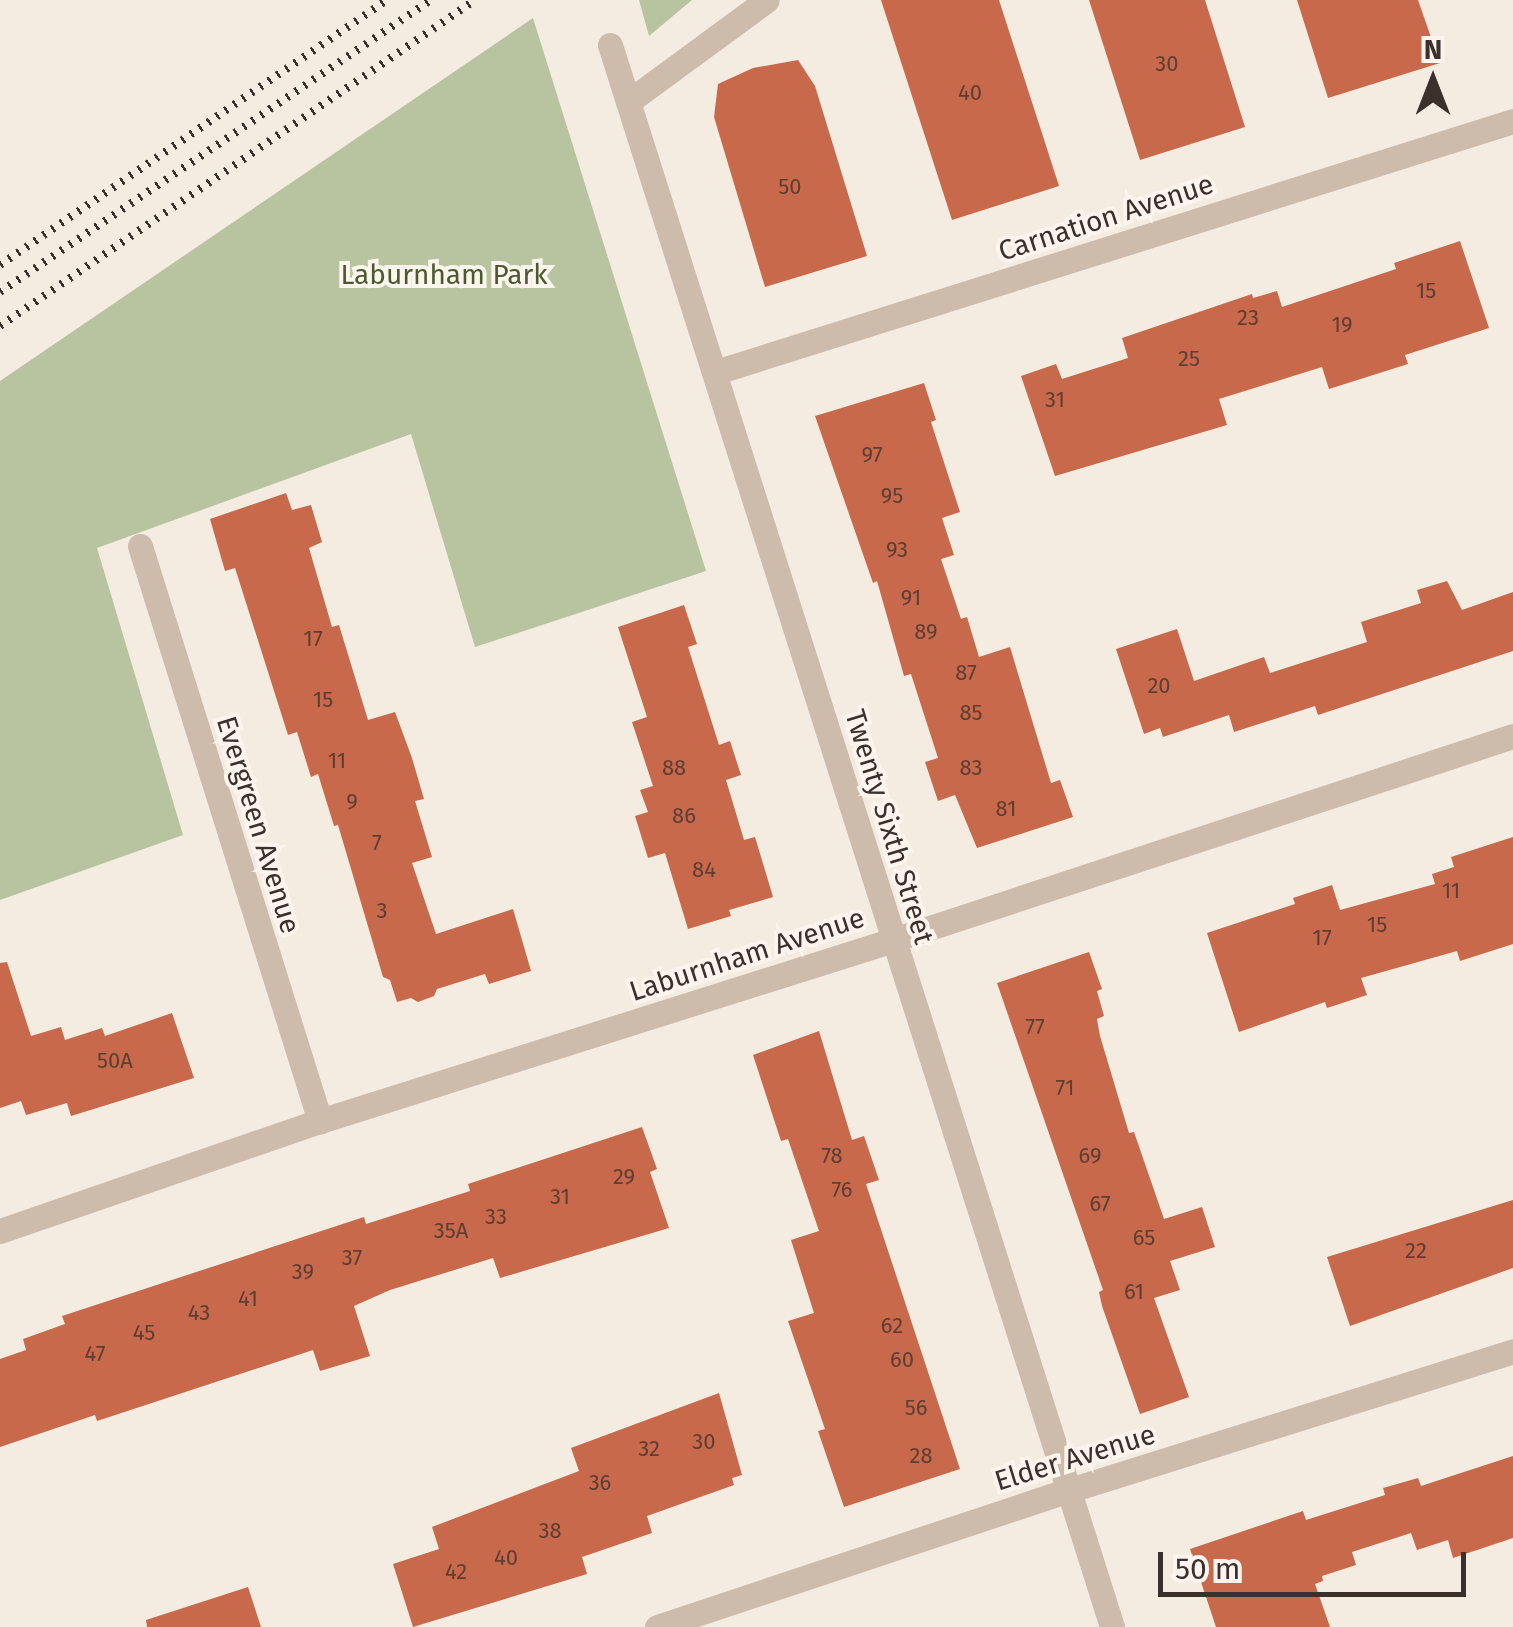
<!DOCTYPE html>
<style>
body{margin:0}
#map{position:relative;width:1513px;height:1627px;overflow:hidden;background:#f4ebe1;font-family:"Fira Sans",sans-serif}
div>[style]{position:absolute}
.green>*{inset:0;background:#b8c4a0}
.building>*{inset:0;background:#c8694b}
.minor>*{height:25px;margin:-12.5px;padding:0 12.5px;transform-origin:12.5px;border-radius:12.5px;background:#cdbbac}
.rail>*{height:8px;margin-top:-4px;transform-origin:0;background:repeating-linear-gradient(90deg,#3b302b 0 2.5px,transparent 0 10.5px)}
span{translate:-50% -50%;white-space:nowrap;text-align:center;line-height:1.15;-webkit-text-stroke:8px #fbf5ee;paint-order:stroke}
.number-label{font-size:22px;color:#5e3e33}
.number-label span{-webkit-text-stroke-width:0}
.street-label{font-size:28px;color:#3b302b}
.park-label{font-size:28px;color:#4a5a2e}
.north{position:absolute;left:1383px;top:30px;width:100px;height:100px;-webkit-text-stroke:8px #fbf5ee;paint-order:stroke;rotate:0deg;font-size:28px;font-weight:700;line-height:40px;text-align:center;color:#3b302b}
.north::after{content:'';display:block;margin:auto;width:35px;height:45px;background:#3b302b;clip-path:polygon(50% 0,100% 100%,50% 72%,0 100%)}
.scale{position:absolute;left:1158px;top:1552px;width:308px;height:45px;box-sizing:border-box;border:5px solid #3b302b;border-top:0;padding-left:12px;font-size:30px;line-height:35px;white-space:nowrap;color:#3b302b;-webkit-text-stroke:8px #fbf5ee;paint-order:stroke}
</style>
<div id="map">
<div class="green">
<div style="clip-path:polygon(639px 0,692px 0,649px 36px)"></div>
<div style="clip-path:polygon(533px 18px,706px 571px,475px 647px,411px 434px,97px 548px,183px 835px,0 900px,0 381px)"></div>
</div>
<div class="building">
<div style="clip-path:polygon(881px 0,999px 0,1059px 186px,952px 220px)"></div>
<div style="clip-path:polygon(1089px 0,1205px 0,1245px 127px,1140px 160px)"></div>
<div style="clip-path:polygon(1297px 0,1418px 0,1440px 63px,1328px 98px)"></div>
<div style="clip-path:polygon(798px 60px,815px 86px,867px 256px,765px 287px,714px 117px,718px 84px,753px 68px)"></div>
<div style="clip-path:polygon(1460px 241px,1489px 328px,1405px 355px,1408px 364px,1329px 389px,1322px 367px,1219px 399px,1227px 425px,1055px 476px,1021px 376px,1056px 364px,1062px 379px,1128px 358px,1122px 338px,1252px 294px,1253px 298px,1277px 291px,1282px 307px,1396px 269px,1394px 263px)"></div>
<div style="clip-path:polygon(924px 383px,936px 420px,931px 422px,960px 512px,942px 518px,954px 555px,941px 559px,961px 619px,967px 617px,979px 657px,1010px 647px,1051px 783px,1060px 780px,1073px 817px,977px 848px,955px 795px,938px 801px,925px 762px,938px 758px,911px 674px,904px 676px,877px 581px,873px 583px,815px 416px)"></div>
<div style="clip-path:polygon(286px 493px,292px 510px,311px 505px,322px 542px,309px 548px,332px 627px,339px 625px,368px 720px,395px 712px,412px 758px,424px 799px,415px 801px,432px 857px,412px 863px,436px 934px,513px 909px,531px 971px,489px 984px,485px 974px,437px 989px,434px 996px,418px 1002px,411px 998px,397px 1002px,390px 980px,383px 977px,338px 825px,334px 826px,318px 774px,311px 777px,297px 732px,288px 735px,235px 568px,225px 571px,210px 519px)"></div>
<div style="clip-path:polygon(1447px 581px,1462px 610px,1513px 592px,1513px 651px,1318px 715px,1315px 706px,1234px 732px,1229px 715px,1163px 737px,1160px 728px,1144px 734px,1116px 649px,1177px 629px,1194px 681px,1264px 657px,1270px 673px,1367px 642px,1361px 622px,1421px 603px,1417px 590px)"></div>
<div style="clip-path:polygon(684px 605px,697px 644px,688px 647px,719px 745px,730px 741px,741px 775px,726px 780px,744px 840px,755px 837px,773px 897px,729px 910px,731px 916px,688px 929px,665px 853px,648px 858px,635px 816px,648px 812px,640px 790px,653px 786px,632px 722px,647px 717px,618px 627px)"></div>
<div style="clip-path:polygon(1513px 837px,1513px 944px,1460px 961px,1457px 951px,1361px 978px,1367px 995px,1327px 1008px,1325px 1002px,1239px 1032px,1207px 933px,1295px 904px,1293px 898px,1332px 885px,1340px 910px,1435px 884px,1432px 874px,1454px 867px,1451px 857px)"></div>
<div style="clip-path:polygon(1089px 952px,1102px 989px,1097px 991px,1104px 1016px,1097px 1019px,1100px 1036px,1129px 1133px,1134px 1132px,1164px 1219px,1202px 1207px,1215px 1247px,1170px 1261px,1180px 1290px,1154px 1298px,1189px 1397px,1140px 1414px,1102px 1306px,1099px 1292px,1103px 1290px,997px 983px)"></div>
<div style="clip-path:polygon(7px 962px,31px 1036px,61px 1027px,65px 1040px,102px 1028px,105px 1036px,172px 1013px,194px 1078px,71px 1116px,67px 1103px,26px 1115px,21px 1101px,0 1108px,0 963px)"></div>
<div style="clip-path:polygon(819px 1031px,852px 1140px,864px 1136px,879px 1180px,866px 1184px,960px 1469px,844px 1507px,818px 1431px,825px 1429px,788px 1321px,814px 1313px,791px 1240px,819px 1231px,788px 1139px,781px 1141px,753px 1055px)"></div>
<div style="clip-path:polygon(642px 1127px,657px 1169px,650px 1172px,669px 1228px,500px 1278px,493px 1258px,390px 1290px,354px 1306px,370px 1356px,320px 1371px,313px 1350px,97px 1421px,95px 1415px,0 1447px,0 1359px,26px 1350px,23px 1339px,65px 1324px,62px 1316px,364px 1217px,366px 1224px,470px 1191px,468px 1184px)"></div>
<div style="clip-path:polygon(1513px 1200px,1513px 1268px,1350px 1326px,1327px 1257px)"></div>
<div style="clip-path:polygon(719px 1393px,742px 1475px,732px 1478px,734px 1485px,647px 1516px,652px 1533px,582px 1557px,587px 1574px,413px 1627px,393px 1564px,439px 1549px,432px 1527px,579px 1471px,571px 1448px)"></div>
<div style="clip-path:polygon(1513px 1456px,1513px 1538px,1453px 1558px,1448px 1540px,1417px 1550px,1411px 1533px,1352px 1552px,1356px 1565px,1322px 1576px,1323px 1581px,1315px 1584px,1330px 1627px,1216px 1627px,1190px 1549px,1303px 1511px,1306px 1520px,1385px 1495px,1383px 1488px,1418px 1478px,1421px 1486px)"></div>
<div style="clip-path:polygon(248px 1587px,261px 1627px,147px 1627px,146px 1620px)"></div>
</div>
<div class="minor">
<div style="left:610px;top:45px;width:1660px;rotate:72.39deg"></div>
<div style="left:628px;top:102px;width:172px;rotate:-36.3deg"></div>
<div style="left:716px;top:372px;width:836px;rotate:-17.48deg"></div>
<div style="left:140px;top:546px;width:603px;rotate:72.62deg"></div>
<div style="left:0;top:1231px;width:338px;rotate:-19deg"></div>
<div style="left:320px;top:1121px;width:601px;rotate:-17.53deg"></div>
<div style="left:893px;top:940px;width:653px;rotate:-18.21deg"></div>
<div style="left:657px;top:1627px;width:432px;rotate:-18.4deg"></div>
<div style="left:1067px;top:1491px;width:467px;rotate:-17.4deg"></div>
</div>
<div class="rail">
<div style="left:0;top:265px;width:469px;rotate:-34.4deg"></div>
<div style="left:0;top:292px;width:521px;rotate:-34.12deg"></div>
<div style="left:0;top:326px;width:576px;rotate:-34.46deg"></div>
</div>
<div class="number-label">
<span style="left:1167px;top:64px">30</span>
<span style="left:970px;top:93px">40</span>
<span style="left:790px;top:187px">50</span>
<span style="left:1426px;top:291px">15</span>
<span style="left:1248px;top:318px">23</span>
<span style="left:1342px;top:325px">19</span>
<span style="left:1189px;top:359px">25</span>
<span style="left:1055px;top:400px">31</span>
<span style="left:872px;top:455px">97</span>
<span style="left:892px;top:496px">95</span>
<span style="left:897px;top:550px">93</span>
<span style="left:911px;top:598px">91</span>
<span style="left:926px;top:632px">89</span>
<span style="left:313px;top:639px">17</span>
<span style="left:966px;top:673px">87</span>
<span style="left:1159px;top:686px">20</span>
<span style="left:323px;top:700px">15</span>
<span style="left:971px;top:713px">85</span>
<span style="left:337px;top:761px">11</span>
<span style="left:674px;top:768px">88</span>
<span style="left:971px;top:768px">83</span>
<span style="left:352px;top:802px">9</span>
<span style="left:1006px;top:809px">81</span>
<span style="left:684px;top:816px">86</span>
<span style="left:377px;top:843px">7</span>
<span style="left:704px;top:870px">84</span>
<span style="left:1451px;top:891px">11</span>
<span style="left:382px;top:911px">3</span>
<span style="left:1377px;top:925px">15</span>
<span style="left:1322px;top:938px">17</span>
<span style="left:1035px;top:1027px">77</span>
<span style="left:115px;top:1061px">50A</span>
<span style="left:1065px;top:1088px">71</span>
<span style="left:832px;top:1156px">78</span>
<span style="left:1090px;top:1156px">69</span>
<span style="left:624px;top:1177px">29</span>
<span style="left:842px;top:1190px">76</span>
<span style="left:560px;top:1197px">31</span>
<span style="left:1100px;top:1204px">67</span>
<span style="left:496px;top:1217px">33</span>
<span style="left:451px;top:1231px">35A</span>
<span style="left:1144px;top:1238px">65</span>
<span style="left:1416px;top:1251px">22</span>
<span style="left:352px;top:1258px">37</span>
<span style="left:303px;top:1272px">39</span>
<span style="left:1134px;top:1292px">61</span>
<span style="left:248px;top:1299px">41</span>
<span style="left:199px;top:1313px">43</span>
<span style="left:892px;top:1326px">62</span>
<span style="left:144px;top:1333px">45</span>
<span style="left:95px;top:1354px">47</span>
<span style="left:902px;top:1360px">60</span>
<span style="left:916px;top:1408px">56</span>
<span style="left:704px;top:1442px">30</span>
<span style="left:649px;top:1449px">32</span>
<span style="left:921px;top:1456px">28</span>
<span style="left:600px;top:1483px">36</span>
<span style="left:550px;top:1531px">38</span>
<span style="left:506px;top:1558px">40</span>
<span style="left:456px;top:1572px">42</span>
</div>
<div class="street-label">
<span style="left:1106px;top:218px;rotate:-18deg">Carnation Avenue</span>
<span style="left:258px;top:825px;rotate:73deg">Evergreen Avenue</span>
<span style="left:889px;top:827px;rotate:73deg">Twenty Sixth Street</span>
<span style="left:747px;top:955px;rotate:-18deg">Laburnham Avenue</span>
<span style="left:1075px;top:1458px;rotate:-17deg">Elder Avenue</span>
</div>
<div class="park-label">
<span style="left:444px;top:275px">Laburnham Park</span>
</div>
<div class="north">N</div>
<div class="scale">50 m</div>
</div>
